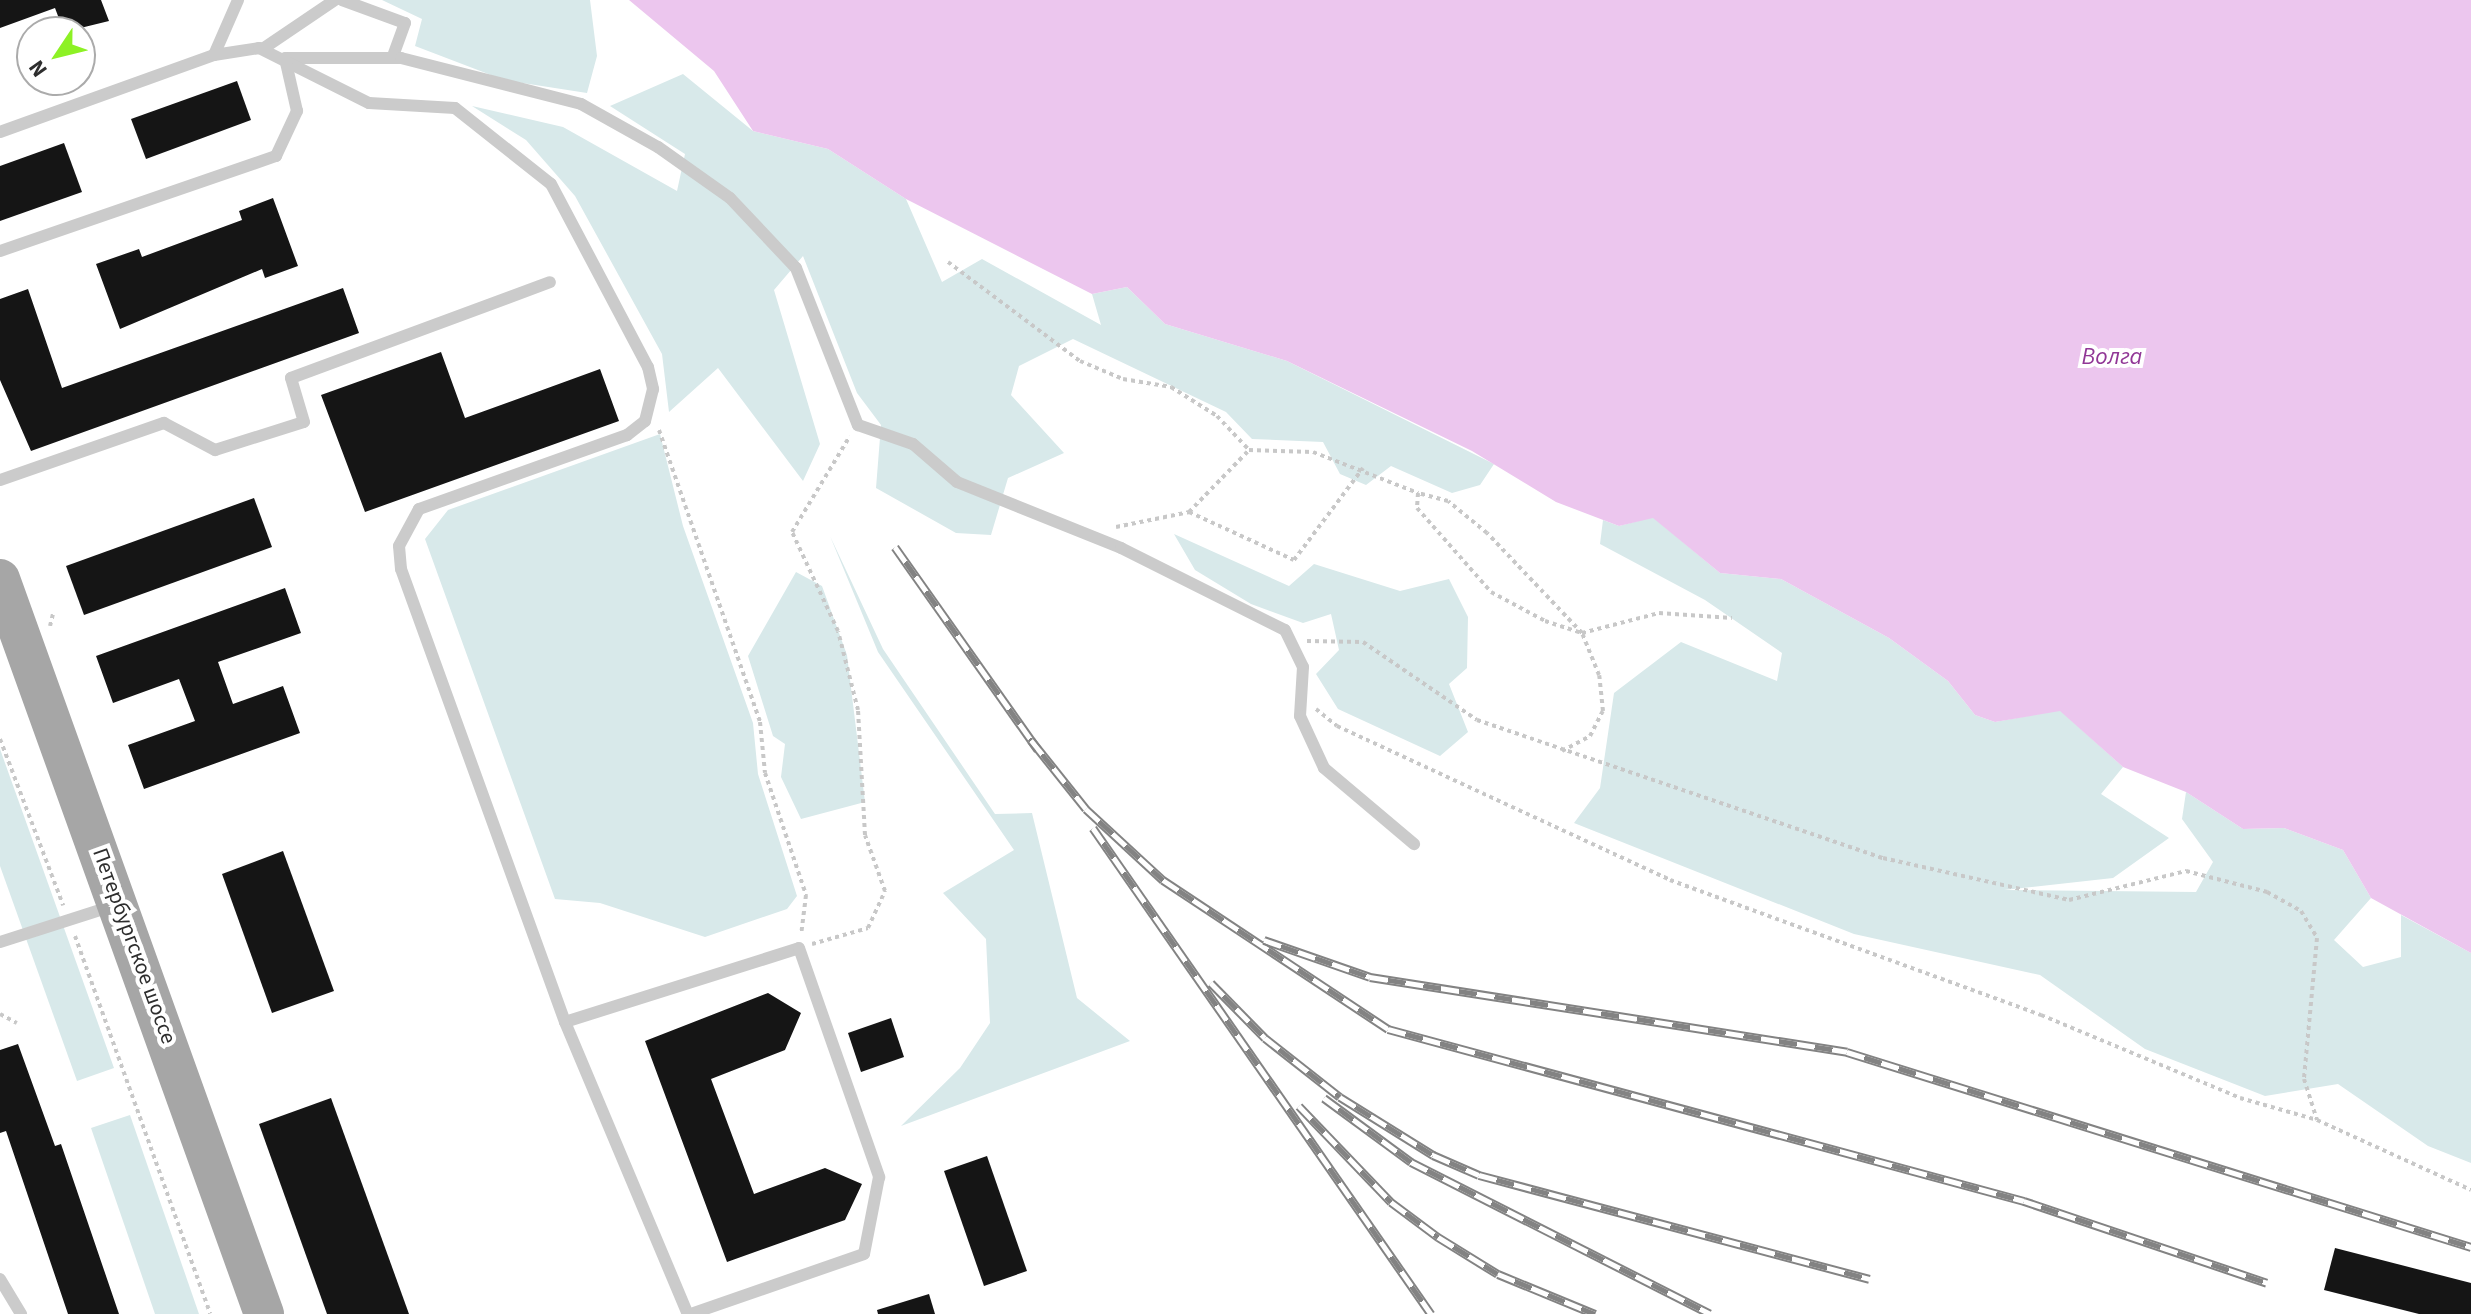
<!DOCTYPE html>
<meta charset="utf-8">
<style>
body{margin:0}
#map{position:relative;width:2471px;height:1314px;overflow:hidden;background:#fff;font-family:"Source Sans 3",sans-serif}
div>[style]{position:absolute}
.green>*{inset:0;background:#d8e9ea}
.water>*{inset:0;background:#ecc6ee}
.building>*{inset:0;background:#151515}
.path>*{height:4px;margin-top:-2px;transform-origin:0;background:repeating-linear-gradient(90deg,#c8c8c8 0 4px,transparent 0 8px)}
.lane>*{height:12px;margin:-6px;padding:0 6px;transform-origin:6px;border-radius:6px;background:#cbcbcb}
.primary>*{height:40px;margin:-20px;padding:0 20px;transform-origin:20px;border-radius:20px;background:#a6a6a6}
.rail>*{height:9px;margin-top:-4.5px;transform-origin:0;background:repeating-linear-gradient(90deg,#fff 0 18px,#838383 0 36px);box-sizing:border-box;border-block:2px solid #838383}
span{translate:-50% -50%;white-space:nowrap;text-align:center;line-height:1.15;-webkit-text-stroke:8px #fff;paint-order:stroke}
.street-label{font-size:22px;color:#2e2e2e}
.water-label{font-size:24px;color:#913796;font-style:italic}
.north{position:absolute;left:16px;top:16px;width:80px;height:80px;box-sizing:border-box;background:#fff;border:2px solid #ababab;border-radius:50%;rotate:235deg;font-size:22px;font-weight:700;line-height:32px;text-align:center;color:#2e2e2e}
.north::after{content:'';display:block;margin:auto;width:28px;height:36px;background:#8df125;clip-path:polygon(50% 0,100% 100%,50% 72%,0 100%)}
</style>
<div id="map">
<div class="green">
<div style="clip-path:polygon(382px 0,590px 0,597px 56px,587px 93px,504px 80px,415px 46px,422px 19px)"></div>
<div style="clip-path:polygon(683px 74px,753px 131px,828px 149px,906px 199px,942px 282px,982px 259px,1101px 325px,1092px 294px,1127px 287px,1165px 324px,1287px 361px,1494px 464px,1480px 485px,1452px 493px,1391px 466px,1366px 485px,1340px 474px,1323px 442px,1252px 439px,1226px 412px,1073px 339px,1019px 366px,1011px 395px,1064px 453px,1008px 478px,991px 535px,956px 533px,876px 488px,881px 425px,857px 393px,803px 256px,774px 290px,820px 444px,803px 481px,718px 368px,669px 412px,662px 354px,575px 196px,526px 140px,472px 106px,563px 127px,677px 191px,685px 154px,610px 106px)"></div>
<div style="clip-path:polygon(660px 434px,683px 526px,753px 723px,758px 774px,797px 896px,787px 909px,705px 937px,600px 903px,555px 899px,425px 539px,448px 510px)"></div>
<div style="clip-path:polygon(1653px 517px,1720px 573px,1781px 579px,1889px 638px,1948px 681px,1975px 715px,1995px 722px,2060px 710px,2123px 767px,2101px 794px,2169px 838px,2113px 878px,2004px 890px,2196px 892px,2213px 862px,2182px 819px,2186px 792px,2243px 829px,2284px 828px,2343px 850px,2371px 898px,2334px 940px,2363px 967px,2401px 957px,2401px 915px,2471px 953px,2471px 1163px,2428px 1146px,2338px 1084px,2265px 1096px,2145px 1049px,2040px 975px,1854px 934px,1574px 823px,1600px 788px,1614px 693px,1681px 642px,1777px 681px,1782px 653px,1705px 600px,1600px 544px,1603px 520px,1619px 526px)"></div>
<div style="clip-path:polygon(1174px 534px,1289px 586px,1314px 564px,1400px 591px,1449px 579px,1468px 617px,1467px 668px,1449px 684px,1468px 732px,1440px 756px,1338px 709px,1316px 674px,1339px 650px,1331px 614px,1303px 623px,1251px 604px,1195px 570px)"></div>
<div style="clip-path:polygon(830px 536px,883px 649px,995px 814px,1032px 813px,1077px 998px,1130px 1041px,901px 1126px,960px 1068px,990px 1023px,986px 939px,943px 893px,1014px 850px,878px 652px)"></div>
<div style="clip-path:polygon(796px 572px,822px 586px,847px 655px,865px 802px,801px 819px,781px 777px,785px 744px,773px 736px,748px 656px)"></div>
<div style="clip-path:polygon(0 749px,114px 1068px,77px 1081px,0 866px)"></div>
<div style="clip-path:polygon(130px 1115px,199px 1314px,155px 1314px,91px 1128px)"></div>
</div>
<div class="water">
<div style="clip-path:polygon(629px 0,2471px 0,2471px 953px,2371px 898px,2343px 850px,2284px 828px,2243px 829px,2186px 792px,2123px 767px,2060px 711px,1995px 722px,1975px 715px,1948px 681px,1889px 638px,1781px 579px,1720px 573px,1653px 518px,1619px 526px,1556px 502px,1472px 451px,1287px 361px,1165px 324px,1127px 287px,1092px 294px,906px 199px,828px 149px,753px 131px,714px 71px)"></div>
</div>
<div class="building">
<div style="clip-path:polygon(0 0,101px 0,109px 21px,64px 32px,55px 8px,0 28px)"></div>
<div style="clip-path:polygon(237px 81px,251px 120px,146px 159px,131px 119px)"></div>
<div style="clip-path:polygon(64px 143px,82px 192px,0 221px,0 166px)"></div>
<div style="clip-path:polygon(273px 198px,298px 266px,265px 278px,262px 269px,120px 329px,96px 264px,139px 249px,142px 257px,242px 220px,239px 211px)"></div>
<div style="clip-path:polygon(343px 288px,359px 333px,31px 451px,0 380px,0 299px,28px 289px,62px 388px)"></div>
<div style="clip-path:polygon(441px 352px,465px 418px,600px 369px,619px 421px,365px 512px,321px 395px)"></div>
<div style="clip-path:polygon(254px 498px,272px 547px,84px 615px,66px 566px)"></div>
<div style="clip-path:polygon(285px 588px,301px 633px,218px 662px,233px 704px,283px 686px,300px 733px,144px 789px,128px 745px,195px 721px,179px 679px,113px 703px,96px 656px)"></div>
<div style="clip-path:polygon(283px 851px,334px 991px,272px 1013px,222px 874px)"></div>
<div style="clip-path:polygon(768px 993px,801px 1013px,785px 1050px,711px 1079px,754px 1194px,825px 1168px,862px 1184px,845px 1220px,727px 1262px,645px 1041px)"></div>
<div style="clip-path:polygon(891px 1018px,904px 1057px,861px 1072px,848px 1033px)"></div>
<div style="clip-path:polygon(18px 1044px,55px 1146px,61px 1144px,119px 1314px,68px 1314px,6px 1131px,0 1133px,0 1050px)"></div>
<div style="clip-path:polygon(331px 1098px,409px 1314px,327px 1314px,259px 1124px)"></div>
<div style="clip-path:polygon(987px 1156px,1027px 1271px,984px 1286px,944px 1171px)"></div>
<div style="clip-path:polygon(2335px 1248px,2471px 1283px,2471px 1314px,2419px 1314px,2324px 1290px)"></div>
<div style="clip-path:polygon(929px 1294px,935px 1314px,878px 1314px,877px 1310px)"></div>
</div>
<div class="path">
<div style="left:948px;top:262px;width:165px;rotate:36.9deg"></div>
<div style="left:1080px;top:361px;width:47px;rotate:22.7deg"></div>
<div style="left:1123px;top:379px;width:49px;rotate:9.5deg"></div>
<div style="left:1171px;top:387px;width:54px;rotate:32.2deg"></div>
<div style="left:1217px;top:416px;width:47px;rotate:46.7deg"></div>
<div style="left:659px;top:430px;width:309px;rotate:70.9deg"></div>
<div style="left:760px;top:722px;width:51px;rotate:84.4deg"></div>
<div style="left:765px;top:773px;width:129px;rotate:71.4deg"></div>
<div style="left:806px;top:895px;width:38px;rotate:97deg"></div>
<div style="left:1189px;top:512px;width:115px;rotate:24.6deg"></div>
<div style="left:1294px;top:560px;width:115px;rotate:-53.1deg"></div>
<div style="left:1116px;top:527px;width:75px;rotate:-11.6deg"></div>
<div style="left:1189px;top:512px;width:86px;rotate:-45.9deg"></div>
<div style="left:1249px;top:450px;width:64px;rotate:1.8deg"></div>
<div style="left:1313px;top:452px;width:113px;rotate:21.3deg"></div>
<div style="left:50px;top:626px;width:12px;rotate:-76deg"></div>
<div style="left:1307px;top:641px;width:56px;rotate:1deg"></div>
<div style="left:1363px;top:642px;width:138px;rotate:34.4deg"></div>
<div style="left:1477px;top:720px;width:429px;rotate:18.8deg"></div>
<div style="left:1883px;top:858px;width:191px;rotate:12.7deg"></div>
<div style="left:2069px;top:900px;width:121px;rotate:-13.9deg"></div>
<div style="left:2186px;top:871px;width:84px;rotate:14.5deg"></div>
<div style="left:2267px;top:892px;width:39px;rotate:29deg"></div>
<div style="left:2301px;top:911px;width:31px;rotate:59deg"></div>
<div style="left:2317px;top:938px;width:142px;rotate:95.3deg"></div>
<div style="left:2304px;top:1079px;width:43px;rotate:72.4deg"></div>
<div style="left:1316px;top:709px;width:27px;rotate:39deg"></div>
<div style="left:1337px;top:726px;width:367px;rotate:24.8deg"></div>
<div style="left:1670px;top:880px;width:395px;rotate:20deg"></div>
<div style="left:2041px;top:1015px;width:216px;rotate:22.6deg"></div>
<div style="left:2240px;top:1098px;width:80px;rotate:15.9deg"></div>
<div style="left:2317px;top:1120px;width:169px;rotate:24.4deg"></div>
<div style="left:0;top:739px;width:178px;rotate:69.2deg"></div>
<div style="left:1562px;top:751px;width:32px;rotate:-28deg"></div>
<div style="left:1590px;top:736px;width:28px;rotate:-63deg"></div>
<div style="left:1603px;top:711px;width:36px;rotate:-96deg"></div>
<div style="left:1599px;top:675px;width:45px;rotate:-112deg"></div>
<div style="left:1582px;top:633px;width:138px;rotate:-133.5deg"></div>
<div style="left:1487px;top:533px;width:50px;rotate:-140.6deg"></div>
<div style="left:1448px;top:501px;width:31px;rotate:-165deg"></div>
<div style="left:1418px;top:493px;width:15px;rotate:94deg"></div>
<div style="left:1417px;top:508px;width:112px;rotate:48.6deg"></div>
<div style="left:1491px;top:592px;width:61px;rotate:28.2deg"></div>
<div style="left:1545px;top:621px;width:39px;rotate:18deg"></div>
<div style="left:1582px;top:633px;width:80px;rotate:-14.6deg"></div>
<div style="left:1659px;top:613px;width:73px;rotate:3.9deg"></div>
<div style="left:75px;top:936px;width:401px;rotate:70.3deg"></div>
<div style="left:812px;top:944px;width:58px;rotate:-15.9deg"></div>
<div style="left:868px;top:928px;width:41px;rotate:-65.3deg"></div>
<div style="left:885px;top:891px;width:59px;rotate:-109.7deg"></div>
<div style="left:865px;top:835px;width:125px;rotate:-93.2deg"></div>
<div style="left:858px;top:710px;width:81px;rotate:-104.2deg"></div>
<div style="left:838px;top:631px;width:109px;rotate:-114.9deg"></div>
<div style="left:792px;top:532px;width:112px;rotate:-58.9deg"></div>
<div style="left:0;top:1014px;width:19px;rotate:28deg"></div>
</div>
<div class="lane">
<div style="left:342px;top:0;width:67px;rotate:20.1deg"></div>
<div style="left:405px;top:23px;width:37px;rotate:110deg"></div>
<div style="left:264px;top:48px;width:86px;rotate:-34.1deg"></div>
<div style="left:214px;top:55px;width:60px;rotate:-66.4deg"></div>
<div style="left:285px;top:58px;width:116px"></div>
<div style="left:401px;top:58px;width:186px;rotate:14.3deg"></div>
<div style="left:581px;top:104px;width:88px;rotate:29.2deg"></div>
<div style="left:658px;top:147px;width:88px;rotate:35.3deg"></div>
<div style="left:730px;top:198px;width:96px;rotate:46.7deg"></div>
<div style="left:796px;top:268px;width:169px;rotate:68.5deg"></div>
<div style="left:858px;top:425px;width:58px;rotate:19.1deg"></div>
<div style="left:913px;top:444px;width:58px;rotate:40.8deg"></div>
<div style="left:957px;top:482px;width:177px;rotate:21.9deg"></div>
<div style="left:1121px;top:548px;width:183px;rotate:26.6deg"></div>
<div style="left:1285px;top:630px;width:41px;rotate:64.1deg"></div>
<div style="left:1303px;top:667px;width:49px;rotate:93.5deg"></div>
<div style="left:1300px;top:716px;width:57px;rotate:65.2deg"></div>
<div style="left:1324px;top:768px;width:118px;rotate:40.2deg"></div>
<div style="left:0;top:132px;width:227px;rotate:-19.8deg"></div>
<div style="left:214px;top:55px;width:46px;rotate:-8.8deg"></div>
<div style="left:259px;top:48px;width:123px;rotate:26.6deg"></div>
<div style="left:369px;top:103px;width:86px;rotate:3.3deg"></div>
<div style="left:455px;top:108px;width:122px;rotate:38.4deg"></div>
<div style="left:551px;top:184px;width:207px;rotate:62.1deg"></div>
<div style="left:648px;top:367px;width:23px;rotate:77deg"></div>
<div style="left:653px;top:389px;width:33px;rotate:104deg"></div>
<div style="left:645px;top:421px;width:23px;rotate:142deg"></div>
<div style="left:627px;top:435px;width:221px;rotate:160.4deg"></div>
<div style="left:419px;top:509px;width:42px;rotate:118.4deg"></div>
<div style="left:399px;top:546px;width:23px;rotate:85deg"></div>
<div style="left:401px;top:569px;width:482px;rotate:70.1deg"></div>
<div style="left:565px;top:1022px;width:317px;rotate:67.2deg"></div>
<div style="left:0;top:251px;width:292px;rotate:-19deg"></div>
<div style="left:276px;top:156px;width:50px;rotate:-65deg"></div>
<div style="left:297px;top:111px;width:54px;rotate:-102.8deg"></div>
<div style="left:0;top:480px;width:174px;rotate:-19.2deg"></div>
<div style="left:164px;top:423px;width:58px;rotate:27.9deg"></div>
<div style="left:215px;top:450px;width:93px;rotate:-17.5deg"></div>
<div style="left:304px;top:422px;width:46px;rotate:-106.5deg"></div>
<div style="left:291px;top:378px;width:276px;rotate:-20.3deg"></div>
<div style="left:0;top:942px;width:105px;rotate:-17.7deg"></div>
<div style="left:565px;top:1022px;width:245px;rotate:-17.5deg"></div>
<div style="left:799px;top:948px;width:243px;rotate:70.7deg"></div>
<div style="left:879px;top:1177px;width:78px;rotate:101deg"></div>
<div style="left:864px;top:1254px;width:183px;rotate:160.9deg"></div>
<div style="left:0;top:1279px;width:41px;rotate:59deg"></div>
</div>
<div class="primary">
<div style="left:0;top:579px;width:781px;rotate:70.24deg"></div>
</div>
<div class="rail">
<div style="left:895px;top:547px;width:248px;rotate:54.8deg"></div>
<div style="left:1031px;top:740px;width:88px;rotate:51.4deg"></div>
<div style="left:1086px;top:809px;width:105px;rotate:42.7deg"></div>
<div style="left:1163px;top:880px;width:270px;rotate:33.5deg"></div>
<div style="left:1388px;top:1029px;width:659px;rotate:15.13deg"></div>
<div style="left:2024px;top:1201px;width:256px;rotate:18.6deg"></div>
<div style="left:1093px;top:828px;width:592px;rotate:55.18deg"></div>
<div style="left:1264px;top:940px;width:112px;rotate:19.2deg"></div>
<div style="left:1370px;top:977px;width:483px;rotate:8.9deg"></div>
<div style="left:1847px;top:1052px;width:654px;rotate:17.35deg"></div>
<div style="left:1211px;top:983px;width:77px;rotate:45.5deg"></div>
<div style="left:1265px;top:1038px;width:95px;rotate:38.2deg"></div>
<div style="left:1340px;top:1097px;width:110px;rotate:31.9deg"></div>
<div style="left:1433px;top:1155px;width:50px;rotate:23.5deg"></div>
<div style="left:1479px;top:1175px;width:404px;rotate:14.9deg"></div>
<div style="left:1324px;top:1098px;width:108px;rotate:36.3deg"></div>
<div style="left:1411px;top:1162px;width:335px;rotate:26.9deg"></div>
<div style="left:1299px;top:1106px;width:133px;rotate:46.2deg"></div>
<div style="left:1391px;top:1202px;width:59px;rotate:36.7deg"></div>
<div style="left:1438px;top:1237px;width:70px;rotate:31.7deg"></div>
<div style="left:1498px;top:1274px;width:105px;rotate:22.4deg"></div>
</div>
<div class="street-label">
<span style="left:134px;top:946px;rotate:70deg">Петербургское шоссе</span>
</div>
<div class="water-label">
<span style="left:2112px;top:357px">Волга</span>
</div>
<div class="north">N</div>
</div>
